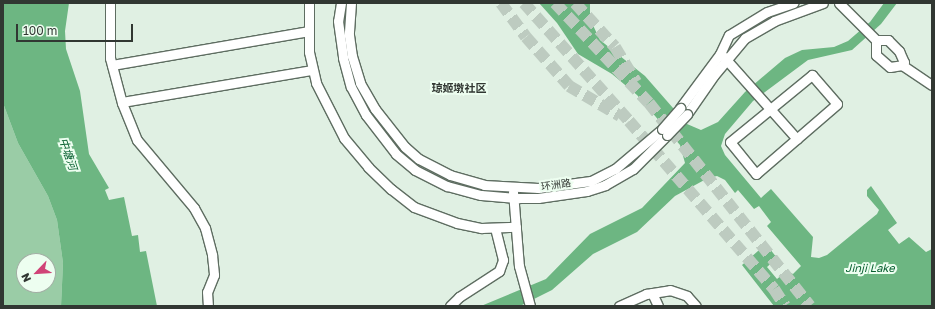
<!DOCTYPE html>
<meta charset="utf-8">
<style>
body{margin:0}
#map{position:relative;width:935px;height:309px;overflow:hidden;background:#e0f0e3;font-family:"Golos Text","Noto Sans SC",sans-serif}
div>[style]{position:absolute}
.green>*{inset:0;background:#9acca6}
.water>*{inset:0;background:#6db682}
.major-tunnel>*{height:12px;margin-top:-6px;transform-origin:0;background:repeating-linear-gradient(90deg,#bdcbc0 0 12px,transparent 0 18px)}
.roads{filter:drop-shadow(1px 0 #5e6d61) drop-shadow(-1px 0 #5e6d61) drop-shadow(0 1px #5e6d61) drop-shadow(0 -1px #5e6d61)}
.minor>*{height:9px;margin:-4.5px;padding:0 4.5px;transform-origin:4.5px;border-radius:4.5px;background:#fff}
.bridges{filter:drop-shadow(1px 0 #5e6d61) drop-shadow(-1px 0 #5e6d61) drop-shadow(0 1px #5e6d61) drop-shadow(0 -1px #5e6d61)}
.minor-bridge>*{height:9px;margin:-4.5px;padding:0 4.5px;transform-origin:4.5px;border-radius:4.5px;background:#fff}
span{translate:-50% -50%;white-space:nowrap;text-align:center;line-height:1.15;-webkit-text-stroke:4px #edfef0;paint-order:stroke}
.street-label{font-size:10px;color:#313732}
.neighbourhood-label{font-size:11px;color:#313732;font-weight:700}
.water-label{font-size:11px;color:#075f2f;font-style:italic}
.frame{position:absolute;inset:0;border:4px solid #313732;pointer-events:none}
.north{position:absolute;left:16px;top:253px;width:40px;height:40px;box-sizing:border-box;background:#edfef0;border:1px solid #a2aea4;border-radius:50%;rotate:245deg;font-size:11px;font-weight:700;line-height:16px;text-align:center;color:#313732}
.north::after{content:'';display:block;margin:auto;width:14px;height:18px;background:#d04477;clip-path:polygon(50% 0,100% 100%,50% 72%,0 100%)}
.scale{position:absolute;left:16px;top:24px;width:117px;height:18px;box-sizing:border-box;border:2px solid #313732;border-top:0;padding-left:5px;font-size:12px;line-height:14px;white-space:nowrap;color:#313732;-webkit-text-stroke:3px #edfef0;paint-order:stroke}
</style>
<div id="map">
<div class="green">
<div style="clip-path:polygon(evenodd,3px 103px,18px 143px,48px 196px,57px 220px,63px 263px,61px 306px,3px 306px,3px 103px,24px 261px,48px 261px,48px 285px,24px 285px,24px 261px)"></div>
</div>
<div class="water">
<div style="clip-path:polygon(3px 3px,69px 3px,65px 31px,66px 49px,80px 91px,89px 154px,109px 188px,105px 190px,109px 200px,124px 197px,132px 236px,138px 235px,140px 252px,146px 251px,157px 306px,61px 306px,63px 263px,57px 220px,48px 196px,18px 143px,3px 103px)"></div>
<div style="clip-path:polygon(539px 3px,590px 3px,590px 19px,600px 40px,645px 76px,687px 124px,701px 130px,718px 122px,745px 92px,785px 58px,802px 50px,834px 47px,848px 41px,870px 22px,884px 3px,897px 3px,881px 24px,852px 50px,808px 60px,753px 101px,725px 134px,721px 146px,725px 155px,761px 198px,771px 189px,813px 237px,811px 257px,819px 258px,827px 255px,877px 214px,879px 210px,867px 196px,867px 190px,871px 186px,897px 223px,888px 230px,899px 244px,909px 237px,926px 252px,932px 249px,932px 306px,774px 306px,742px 265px,766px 244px,777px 258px,767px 267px,777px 279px,787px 271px,793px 274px,801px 266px,767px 226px,771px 222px,759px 206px,754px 209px,738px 190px,735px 193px,725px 180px,717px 176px,708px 178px,675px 196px,637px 232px,593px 254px,552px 290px,520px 306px,481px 306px,546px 279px,590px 234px,642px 208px,685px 163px,680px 145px,637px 95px,612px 74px,578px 54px,557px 23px)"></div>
</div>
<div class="major-tunnel">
<div style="left:501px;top:3px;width:42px;rotate:53.7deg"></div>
<div style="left:526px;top:37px;width:65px;rotate:48.7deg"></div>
<div style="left:569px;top:86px;width:59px;rotate:30.5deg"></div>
<div style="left:524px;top:3px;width:158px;rotate:48.3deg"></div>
<div style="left:629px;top:121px;width:222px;rotate:49.2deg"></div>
<div style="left:774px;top:289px;width:20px;rotate:57deg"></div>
<div style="left:555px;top:3px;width:137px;rotate:46.8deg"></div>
<div style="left:649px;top:103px;width:259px;rotate:51.6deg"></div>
<div style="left:575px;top:3px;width:59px;rotate:47.7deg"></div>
<div style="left:615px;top:47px;width:41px;rotate:59deg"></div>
</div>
<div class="roads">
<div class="minor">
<div style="left:110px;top:3px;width:55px;rotate:90deg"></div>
<div style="left:110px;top:58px;width:47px;rotate:75.1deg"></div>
<div style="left:122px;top:103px;width:40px;rotate:68deg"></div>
<div style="left:137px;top:140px;width:89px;rotate:50deg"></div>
<div style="left:194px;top:208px;width:23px;rotate:61deg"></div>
<div style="left:205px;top:228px;width:28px;rotate:75deg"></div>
<div style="left:212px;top:255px;width:20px;rotate:84deg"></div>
<div style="left:214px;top:275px;width:18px;rotate:112deg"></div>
<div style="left:207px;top:292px;width:14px;rotate:86deg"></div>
<div style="left:309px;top:3px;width:49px;rotate:90deg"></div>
<div style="left:309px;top:52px;width:32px;rotate:77deg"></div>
<div style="left:316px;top:83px;width:62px;rotate:63deg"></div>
<div style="left:344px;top:138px;width:38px;rotate:50deg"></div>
<div style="left:368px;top:167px;width:32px;rotate:44deg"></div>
<div style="left:391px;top:189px;width:29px;rotate:38deg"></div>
<div style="left:414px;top:207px;width:46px;rotate:20.4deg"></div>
<div style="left:457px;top:223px;width:25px;rotate:12deg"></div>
<div style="left:481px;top:228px;width:35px;rotate:-2deg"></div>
<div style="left:341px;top:3px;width:18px;rotate:99deg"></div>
<div style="left:338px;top:21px;width:37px;rotate:82deg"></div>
<div style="left:343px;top:58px;width:30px;rotate:75deg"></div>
<div style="left:351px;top:87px;width:32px;rotate:62deg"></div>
<div style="left:366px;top:115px;width:49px;rotate:52.4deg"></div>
<div style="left:396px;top:154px;width:25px;rotate:40deg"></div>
<div style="left:415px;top:170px;width:36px;rotate:27deg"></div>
<div style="left:447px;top:186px;width:35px;rotate:15deg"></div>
<div style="left:481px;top:195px;width:38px;rotate:5deg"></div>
<div style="left:519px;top:198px;width:19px"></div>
<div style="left:538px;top:198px;width:49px;rotate:-8.1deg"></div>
<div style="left:587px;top:191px;width:19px;rotate:-18deg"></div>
<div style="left:605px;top:185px;width:32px;rotate:-30deg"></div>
<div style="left:633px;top:169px;width:48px;rotate:-45deg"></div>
<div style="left:351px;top:3px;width:32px;rotate:94deg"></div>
<div style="left:349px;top:35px;width:21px;rotate:82deg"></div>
<div style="left:352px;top:56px;width:28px;rotate:73deg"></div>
<div style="left:360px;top:83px;width:30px;rotate:60deg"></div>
<div style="left:375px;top:109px;width:48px;rotate:51.7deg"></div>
<div style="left:405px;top:147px;width:18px;rotate:41deg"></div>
<div style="left:419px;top:159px;width:35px;rotate:27deg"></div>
<div style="left:450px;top:175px;width:35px;rotate:16deg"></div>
<div style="left:484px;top:185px;width:54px;rotate:3.2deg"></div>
<div style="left:538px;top:188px;width:53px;rotate:-7.5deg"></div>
<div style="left:591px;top:181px;width:27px;rotate:-27deg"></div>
<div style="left:615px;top:169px;width:62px;rotate:-40.4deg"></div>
<div style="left:839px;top:3px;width:52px;rotate:45deg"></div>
<div style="left:876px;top:40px;width:12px"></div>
<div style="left:888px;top:40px;width:16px;rotate:45deg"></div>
<div style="left:899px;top:51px;width:12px;rotate:66deg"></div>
<div style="left:904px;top:62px;width:4px;rotate:124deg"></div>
<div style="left:876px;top:40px;width:15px;rotate:90deg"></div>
<div style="left:876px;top:55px;width:18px;rotate:41deg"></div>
<div style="left:890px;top:67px;width:12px;rotate:-9deg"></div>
<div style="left:723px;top:56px;width:111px;rotate:48.3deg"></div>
<div style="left:112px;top:65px;width:200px;rotate:-9.8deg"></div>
<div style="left:902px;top:65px;width:36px;rotate:34deg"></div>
<div style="left:812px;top:75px;width:38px;rotate:49deg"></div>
<div style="left:837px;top:104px;width:107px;rotate:139.2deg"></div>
<div style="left:756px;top:174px;width:41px;rotate:-129.1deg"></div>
<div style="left:730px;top:142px;width:106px;rotate:-39.3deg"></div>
<div style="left:122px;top:102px;width:193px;rotate:-9.6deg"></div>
<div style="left:680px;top:108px;width:67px;rotate:-53.5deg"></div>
<div style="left:720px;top:54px;width:21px;rotate:-65deg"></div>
<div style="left:729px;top:35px;width:44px;rotate:-31.2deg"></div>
<div style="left:767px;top:12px;width:28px;rotate:-19deg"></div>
<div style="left:687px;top:114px;width:47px;rotate:-55.3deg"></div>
<div style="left:714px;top:75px;width:48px;rotate:-50deg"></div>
<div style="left:745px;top:38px;width:34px;rotate:-30deg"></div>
<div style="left:774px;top:21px;width:52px;rotate:-20.2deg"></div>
<div style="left:513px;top:192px;width:74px;rotate:85.4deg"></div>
<div style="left:519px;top:266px;width:41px;rotate:74.6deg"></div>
<div style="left:652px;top:293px;width:14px;rotate:65deg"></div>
<div style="left:450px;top:306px;width:13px;rotate:-45deg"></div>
<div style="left:459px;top:297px;width:48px;rotate:-33deg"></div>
<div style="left:499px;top:271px;width:12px;rotate:-70deg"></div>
<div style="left:503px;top:260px;width:33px;rotate:-104deg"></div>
<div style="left:619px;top:306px;width:30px;rotate:-24deg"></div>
<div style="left:646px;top:294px;width:24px;rotate:-9deg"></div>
<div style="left:670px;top:290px;width:18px;rotate:19deg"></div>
<div style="left:687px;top:296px;width:13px;rotate:48deg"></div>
</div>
</div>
<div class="bridges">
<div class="minor-bridge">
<div style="left:662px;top:129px;width:28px;rotate:-49deg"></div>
<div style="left:667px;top:135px;width:29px;rotate:-46deg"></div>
</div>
</div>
<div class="street-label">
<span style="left:556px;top:185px;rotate:-8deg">环洲路</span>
</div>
<div class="neighbourhood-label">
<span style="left:459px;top:88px">琼姬墩社区</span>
</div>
<div class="water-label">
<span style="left:68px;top:154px;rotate:71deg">中塘河</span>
<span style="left:870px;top:268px">Jinji Lake</span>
</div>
<div class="frame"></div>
<div class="north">N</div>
<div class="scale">100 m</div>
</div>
